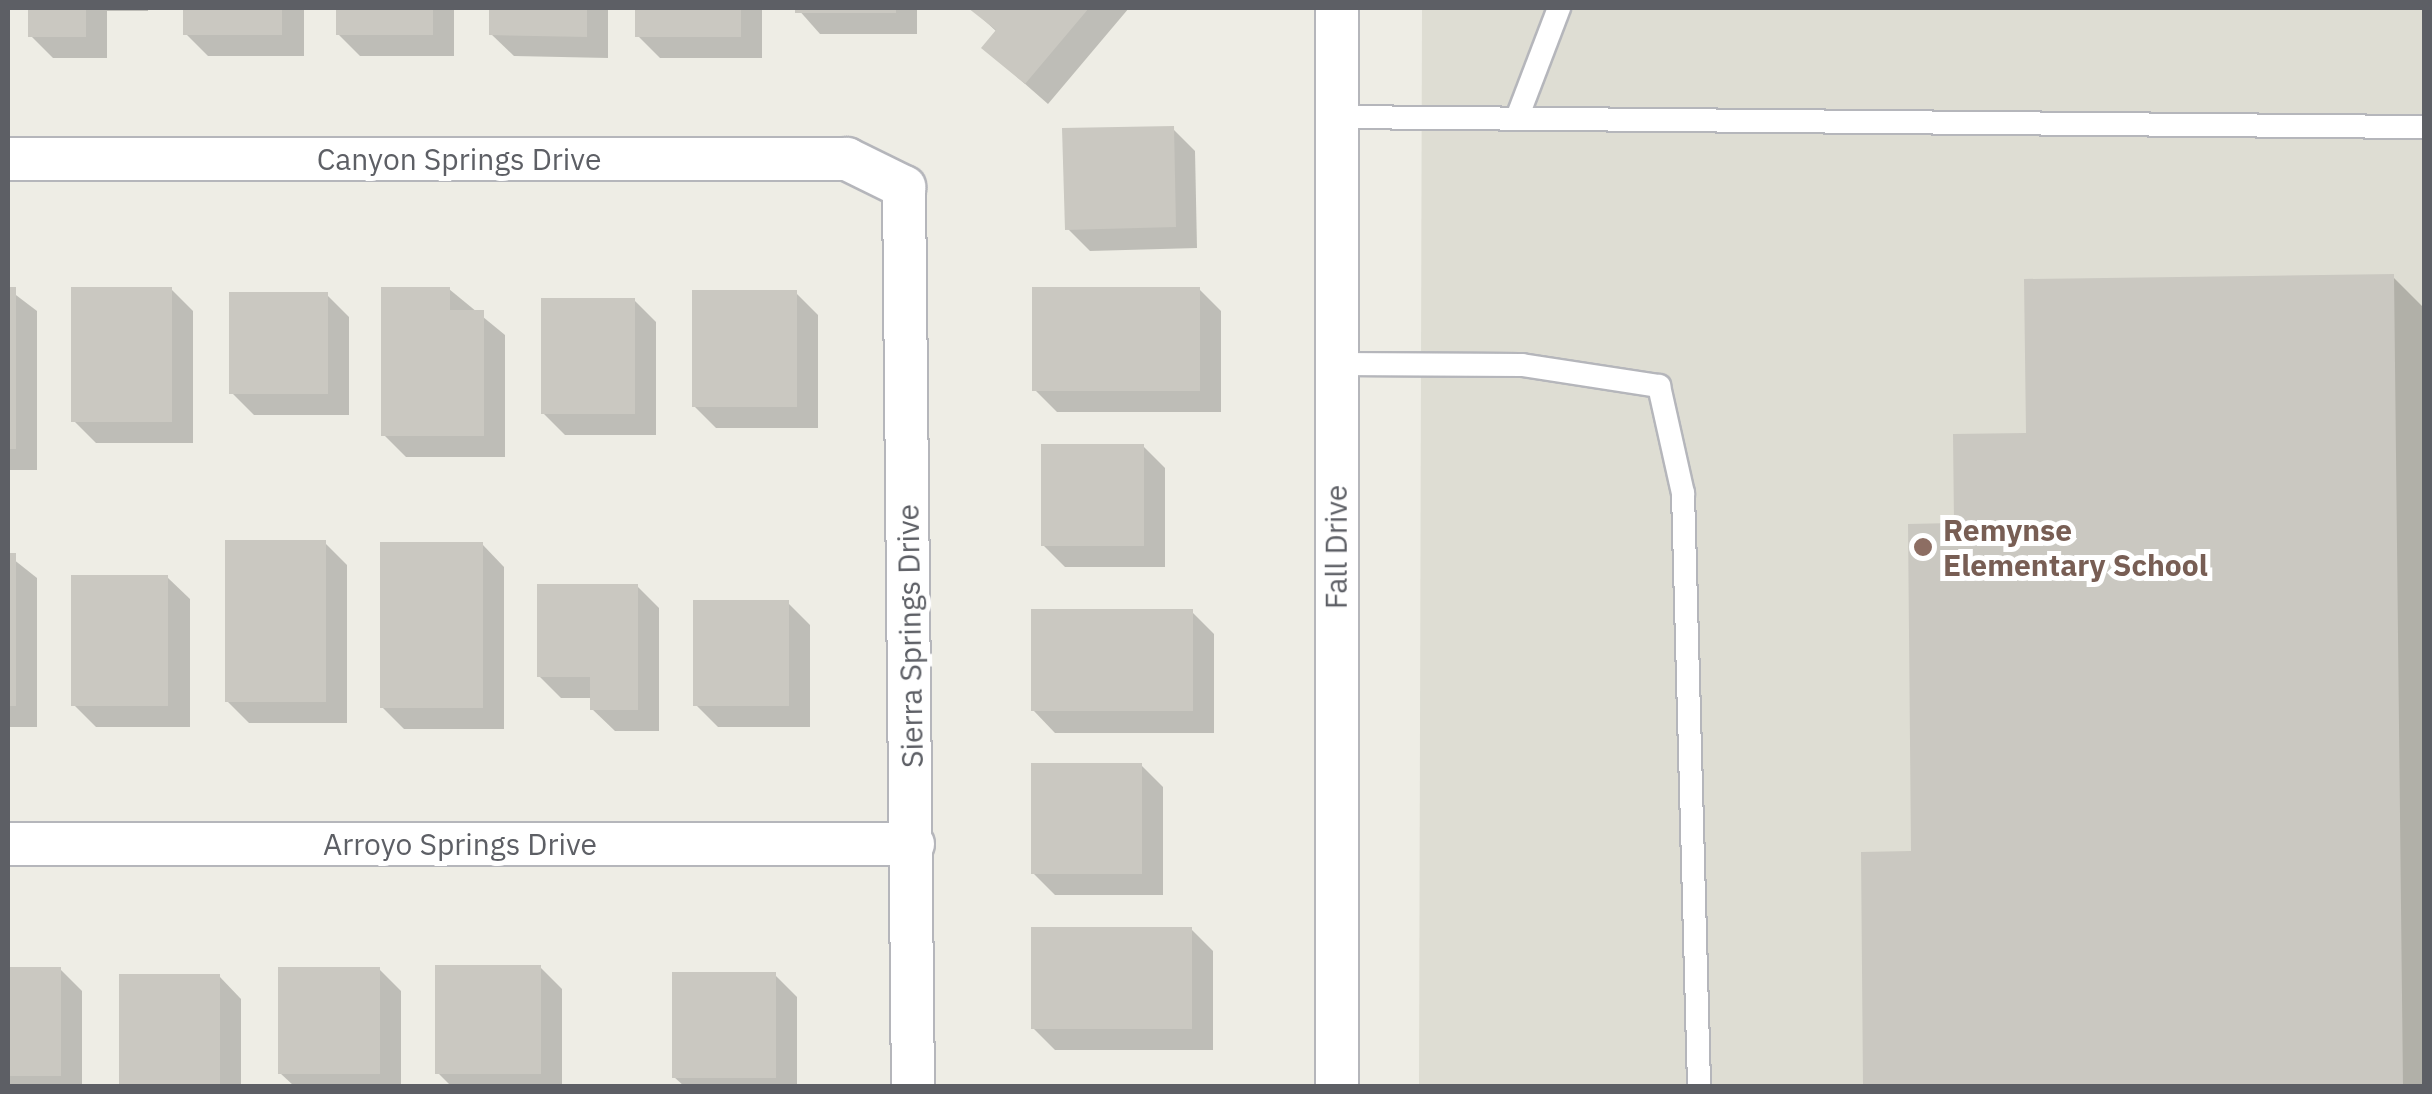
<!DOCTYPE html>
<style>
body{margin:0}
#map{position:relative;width:2432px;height:1094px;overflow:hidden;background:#eeede5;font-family:"IBM Plex Sans",sans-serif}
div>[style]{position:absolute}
.education>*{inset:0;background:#deddd3}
.shadow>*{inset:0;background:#0003}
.building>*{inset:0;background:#cac8c1}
.roads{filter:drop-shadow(2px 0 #b5b6bb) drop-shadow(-2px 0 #b5b6bb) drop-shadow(0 2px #b5b6bb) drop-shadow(0 -2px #b5b6bb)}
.lane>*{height:22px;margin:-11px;padding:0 11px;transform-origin:11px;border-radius:11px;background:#fff}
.street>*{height:42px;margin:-21px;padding:0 21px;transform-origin:21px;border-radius:21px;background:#fff}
.dots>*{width:28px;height:28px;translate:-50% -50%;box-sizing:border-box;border:5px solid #fff;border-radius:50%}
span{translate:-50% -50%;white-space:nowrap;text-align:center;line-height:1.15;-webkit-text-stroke:10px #fff;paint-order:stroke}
.street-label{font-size:30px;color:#5d5f65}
.education-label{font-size:30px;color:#785e54;font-weight:700}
.left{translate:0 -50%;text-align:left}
.frame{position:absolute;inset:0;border:10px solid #5d5f65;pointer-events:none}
</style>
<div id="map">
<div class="education">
<div style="clip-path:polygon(1422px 8px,2424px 8px,2424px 1086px,1419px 1086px)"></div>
</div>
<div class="shadow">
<div style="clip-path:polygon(31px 8px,148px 8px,148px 11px,107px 11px,107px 58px,53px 58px,31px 36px)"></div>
<div style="clip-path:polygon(186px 8px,304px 8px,304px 56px,208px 56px,186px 34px)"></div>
<div style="clip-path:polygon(338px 8px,454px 8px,454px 56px,360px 56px,338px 34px)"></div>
<div style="clip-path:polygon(492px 8px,608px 8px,608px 58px,514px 56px,491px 34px)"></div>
<div style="clip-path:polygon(638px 8px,762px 8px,762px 58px,660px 58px,638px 36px)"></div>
<div style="clip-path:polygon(797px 8px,917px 8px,917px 34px,820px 34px)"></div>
<div style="clip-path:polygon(971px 8px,1129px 8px,1048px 104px,984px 48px,997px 32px)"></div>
<div style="clip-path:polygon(1173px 129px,1195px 151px,1197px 248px,1090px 251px,1068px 229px)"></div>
<div style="clip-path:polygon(2393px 277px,2424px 308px,2424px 1086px,1866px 1086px,1863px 854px,1913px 853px,1956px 525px,2029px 435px)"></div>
<div style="clip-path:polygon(8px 289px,37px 311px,37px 470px,8px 470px)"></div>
<div style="clip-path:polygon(171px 289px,193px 311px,193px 443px,96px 443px,74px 421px)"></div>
<div style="clip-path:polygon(449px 289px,505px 335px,505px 457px,406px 457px,384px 435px)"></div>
<div style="clip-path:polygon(1199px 289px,1221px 311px,1221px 412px,1057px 412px,1035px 390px)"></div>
<div style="clip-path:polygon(796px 293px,818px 315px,818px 428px,716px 428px,694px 406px)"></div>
<div style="clip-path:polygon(327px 295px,349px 317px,349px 415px,254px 415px,232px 393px)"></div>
<div style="clip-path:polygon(634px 300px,656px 322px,656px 435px,565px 435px,543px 413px)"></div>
<div style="clip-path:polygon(1143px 446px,1165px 468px,1165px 567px,1065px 567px,1043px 545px)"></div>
<div style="clip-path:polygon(325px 543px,347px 565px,347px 723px,249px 723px,227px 701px)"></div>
<div style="clip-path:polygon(482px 544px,504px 567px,504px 729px,404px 729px,382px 707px)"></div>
<div style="clip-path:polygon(8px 555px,37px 578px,37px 727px,8px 727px)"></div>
<div style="clip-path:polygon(167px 577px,190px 599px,190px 727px,96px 727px,74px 705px)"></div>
<div style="clip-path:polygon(637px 586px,659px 608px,659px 731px,615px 731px,592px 709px,592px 698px,561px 698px,539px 676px)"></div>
<div style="clip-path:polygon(788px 603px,810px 625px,810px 727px,718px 727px,696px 705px)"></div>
<div style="clip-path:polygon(1192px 612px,1214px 634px,1214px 733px,1055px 733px,1033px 710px)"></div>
<div style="clip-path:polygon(1141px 765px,1163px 787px,1163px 895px,1055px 895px,1033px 873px)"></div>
<div style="clip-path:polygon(1191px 929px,1213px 951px,1213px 1050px,1055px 1050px,1033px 1028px)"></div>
<div style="clip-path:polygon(540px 967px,562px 989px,562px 1086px,451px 1086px,438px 1073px)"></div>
<div style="clip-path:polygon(8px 969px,60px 969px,82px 991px,82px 1086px,8px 1086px)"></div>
<div style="clip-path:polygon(379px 969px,401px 991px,401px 1086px,294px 1086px,280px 1073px)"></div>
<div style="clip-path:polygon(775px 975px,797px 997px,797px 1086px,684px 1086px,674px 1077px)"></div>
<div style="clip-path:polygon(122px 976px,219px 976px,241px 999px,241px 1086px,122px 1086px)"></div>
</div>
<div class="building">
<div style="clip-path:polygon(28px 8px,86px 8px,86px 37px,28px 37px)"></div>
<div style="clip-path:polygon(183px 8px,282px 8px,282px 35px,183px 35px)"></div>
<div style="clip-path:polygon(336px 8px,433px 8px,433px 35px,336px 35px)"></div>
<div style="clip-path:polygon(489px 8px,587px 8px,587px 37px,489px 35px)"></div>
<div style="clip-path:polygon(635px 8px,741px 8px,741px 37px,635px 37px)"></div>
<div style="clip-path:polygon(795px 8px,896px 8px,896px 13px,795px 13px)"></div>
<div style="clip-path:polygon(968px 8px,1089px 8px,1025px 84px,981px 48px,996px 30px)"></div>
<div style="clip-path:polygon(1174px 126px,1176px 227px,1065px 230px,1062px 128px)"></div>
<div style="clip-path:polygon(2394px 274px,2403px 1086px,1863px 1086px,1861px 852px,1911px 851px,1908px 524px,1954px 523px,1953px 434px,2026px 433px,2024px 279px)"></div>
<div style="clip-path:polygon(8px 287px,16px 287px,16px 449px,8px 449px)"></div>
<div style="clip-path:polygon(71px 287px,172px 287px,172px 422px,71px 422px)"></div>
<div style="clip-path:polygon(381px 287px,450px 287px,450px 310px,484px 310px,484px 436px,381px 436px)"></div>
<div style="clip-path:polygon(1032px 287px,1200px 287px,1200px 391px,1032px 391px)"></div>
<div style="clip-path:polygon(692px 290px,797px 290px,797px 407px,692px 407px)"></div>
<div style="clip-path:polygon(229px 292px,328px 292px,328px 394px,229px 394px)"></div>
<div style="clip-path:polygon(541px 298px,635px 298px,635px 414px,541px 414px)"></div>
<div style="clip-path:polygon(1041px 444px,1144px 444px,1144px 546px,1041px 546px)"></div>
<div style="clip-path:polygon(225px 540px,326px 540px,326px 702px,225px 702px)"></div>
<div style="clip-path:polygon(380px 542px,483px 542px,483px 708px,380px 708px)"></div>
<div style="clip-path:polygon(8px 553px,16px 553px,16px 706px,8px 706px)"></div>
<div style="clip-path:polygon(71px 575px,168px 575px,168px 706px,71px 706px)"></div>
<div style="clip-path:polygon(537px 584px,638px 584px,638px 710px,590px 710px,590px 677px,537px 677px)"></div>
<div style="clip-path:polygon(693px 600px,789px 600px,789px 706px,693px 706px)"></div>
<div style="clip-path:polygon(1031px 609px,1193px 609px,1193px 711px,1031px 711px)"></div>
<div style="clip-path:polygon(1031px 763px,1142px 763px,1142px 874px,1031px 874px)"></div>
<div style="clip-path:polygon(1031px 927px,1192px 927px,1192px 1029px,1031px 1029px)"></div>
<div style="clip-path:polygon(435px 965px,541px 965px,541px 1074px,435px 1074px)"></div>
<div style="clip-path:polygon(8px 967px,61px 967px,61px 1076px,8px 1076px)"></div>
<div style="clip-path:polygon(278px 967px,380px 967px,380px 1074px,278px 1074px)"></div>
<div style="clip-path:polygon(672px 972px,776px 972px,776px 1078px,672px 1078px)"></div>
<div style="clip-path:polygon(119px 974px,220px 974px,220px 1086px,119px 1086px)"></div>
</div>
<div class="roads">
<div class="lane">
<div style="left:1337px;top:117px;width:1087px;rotate:0.53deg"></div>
<div style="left:1517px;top:118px;width:118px;rotate:-69.1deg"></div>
<div style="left:1337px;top:364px;width:185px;rotate:0.3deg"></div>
<div style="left:1522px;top:365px;width:139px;rotate:8.7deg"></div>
<div style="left:1659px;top:386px;width:110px;rotate:77.4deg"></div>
<div style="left:1683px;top:493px;width:593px;rotate:88.45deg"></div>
</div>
<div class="street">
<div style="left:1337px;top:8px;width:1078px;rotate:90deg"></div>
<div style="left:8px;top:159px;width:839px"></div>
<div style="left:847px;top:159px;width:64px;rotate:26.2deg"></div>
<div style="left:904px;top:187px;width:899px;rotate:89.43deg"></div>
<div style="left:8px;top:844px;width:905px"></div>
</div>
</div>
<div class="dots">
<div style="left:1923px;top:547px;background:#8d6e63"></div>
</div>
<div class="street-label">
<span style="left:459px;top:159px">Canyon Springs Drive</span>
<span style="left:1336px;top:547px;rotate:-90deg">Fall Drive</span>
<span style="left:910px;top:636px;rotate:-91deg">Sierra Springs Drive</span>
<span style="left:460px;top:844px">Arroyo Springs Drive</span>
</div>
<div class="education-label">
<span class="left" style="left:1943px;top:547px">Remynse<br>Elementary School</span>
</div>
<div class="frame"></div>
</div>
